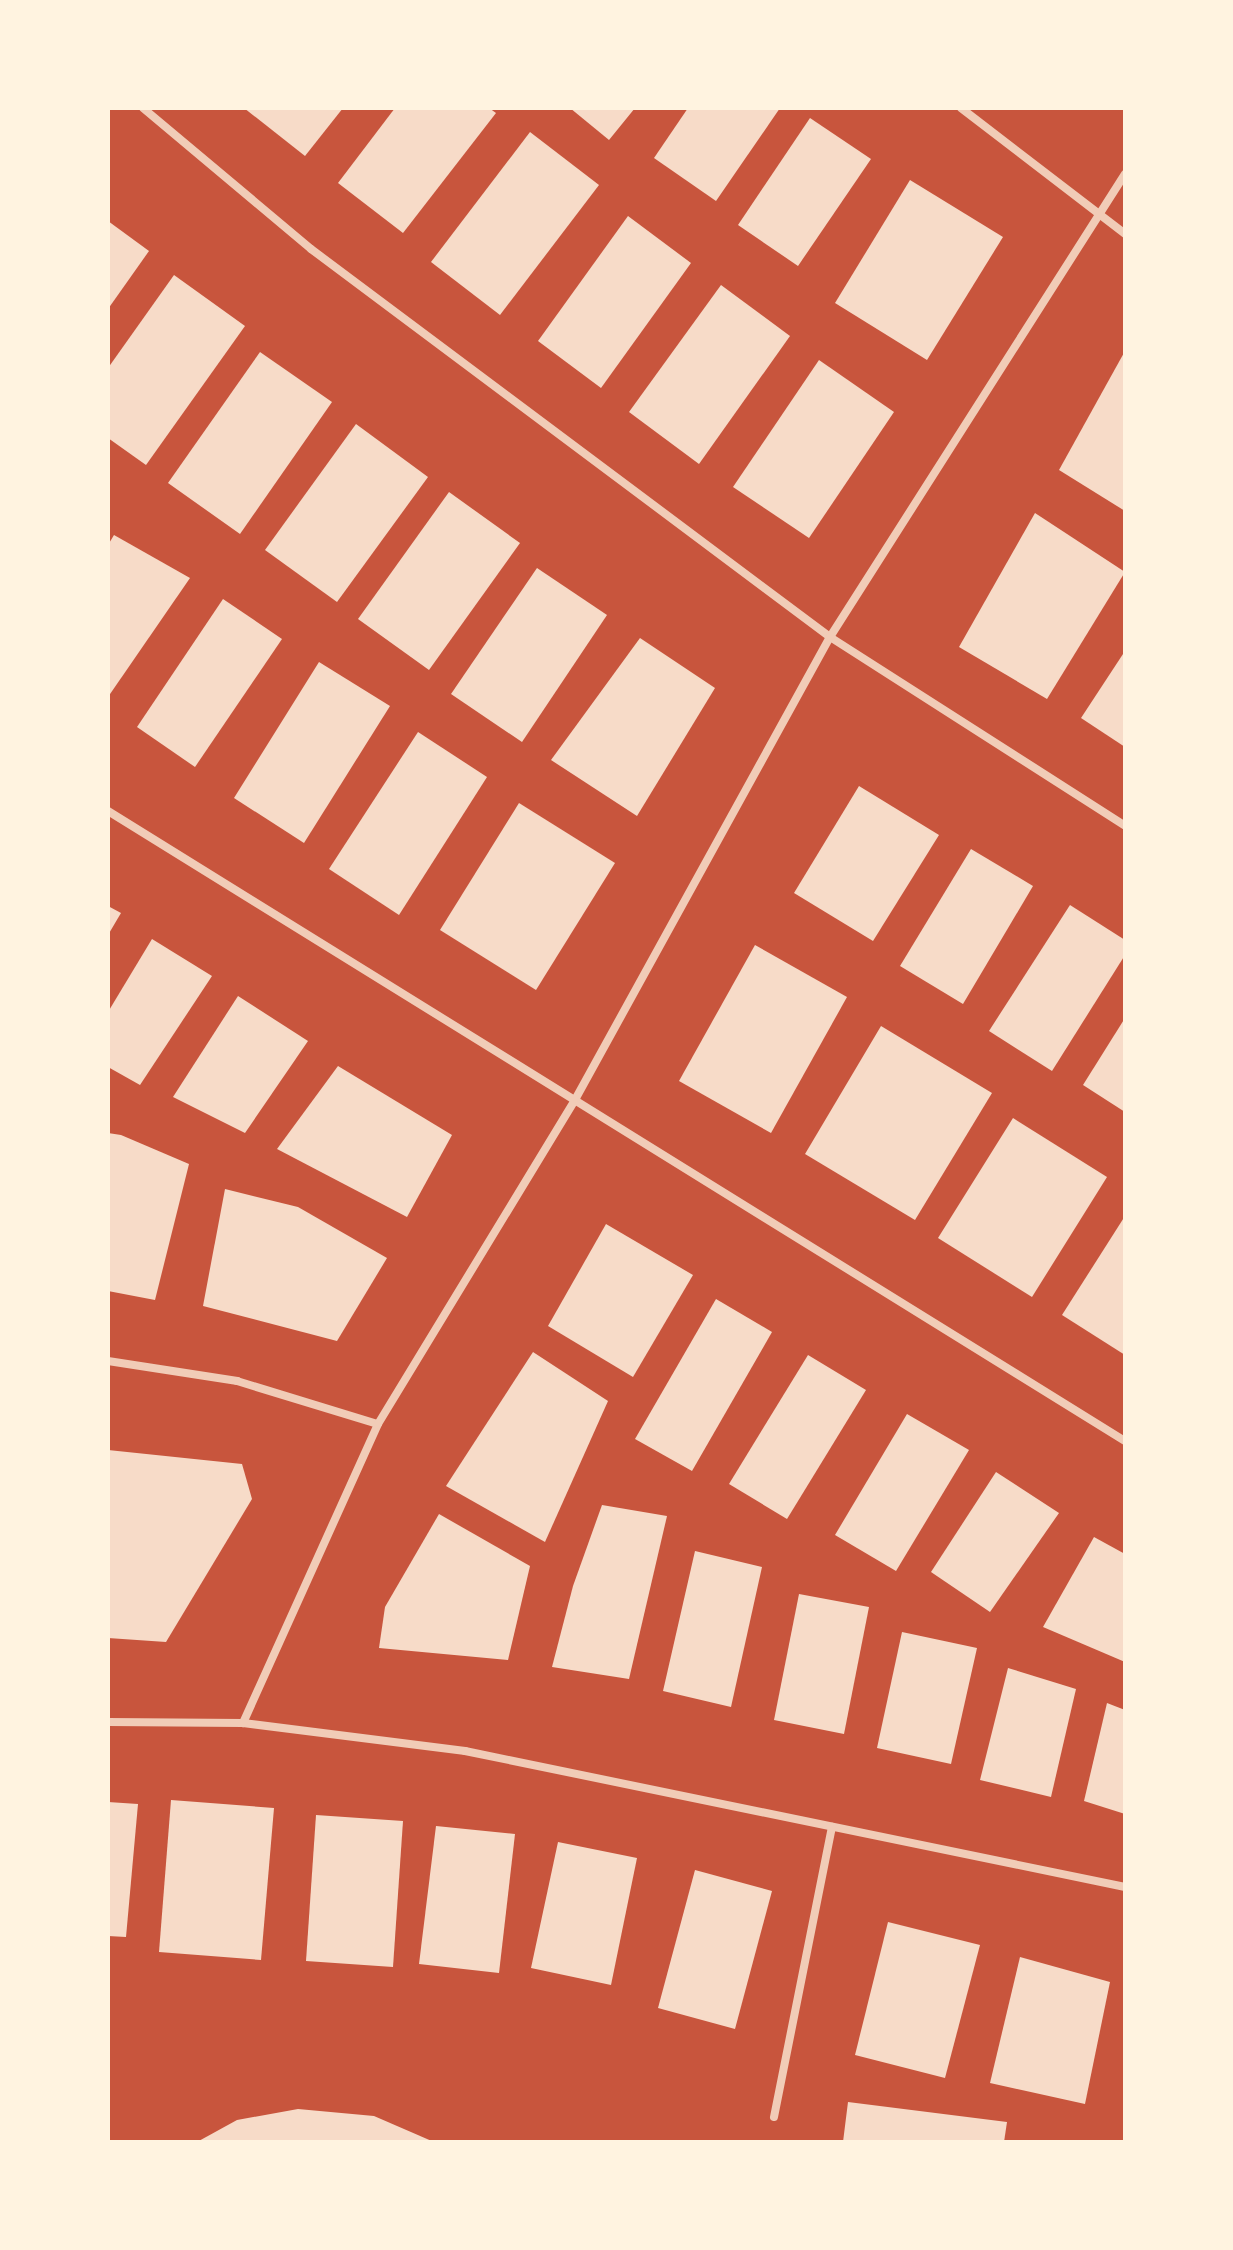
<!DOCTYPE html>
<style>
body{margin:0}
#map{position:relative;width:1233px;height:2250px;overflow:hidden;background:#c8553d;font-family:"Open Sans",sans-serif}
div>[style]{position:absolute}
.building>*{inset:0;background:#f7dbc8}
.minor>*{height:8px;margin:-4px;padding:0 4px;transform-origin:4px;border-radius:4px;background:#f1ccb7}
span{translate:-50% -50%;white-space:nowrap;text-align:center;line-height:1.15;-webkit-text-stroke:6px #fff3e0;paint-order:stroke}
.frame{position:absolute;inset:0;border:110px solid #fff3e0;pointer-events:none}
</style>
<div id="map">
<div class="building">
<div style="clip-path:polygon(244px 108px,343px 108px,305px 156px)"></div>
<div style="clip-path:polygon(395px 108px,489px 108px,496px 113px,403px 233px,338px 183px)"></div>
<div style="clip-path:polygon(570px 108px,635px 108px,609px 140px)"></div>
<div style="clip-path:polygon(688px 108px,780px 108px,716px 201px,654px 158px)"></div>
<div style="clip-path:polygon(810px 118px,871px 159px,798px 266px,738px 225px)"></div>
<div style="clip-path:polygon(530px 132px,599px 185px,500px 315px,431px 262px)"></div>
<div style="clip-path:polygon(910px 180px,1003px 237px,927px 360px,835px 303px)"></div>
<div style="clip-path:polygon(628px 216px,691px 263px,601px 388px,538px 341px)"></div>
<div style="clip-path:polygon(108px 221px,149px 251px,108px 309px)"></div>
<div style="clip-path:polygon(174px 275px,245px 326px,146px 465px,108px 438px,108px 368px)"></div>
<div style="clip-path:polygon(721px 285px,790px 336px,699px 464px,629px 412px)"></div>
<div style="clip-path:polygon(1125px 351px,1125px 511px,1059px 470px)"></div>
<div style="clip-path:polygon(260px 352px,332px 402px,240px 534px,168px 483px)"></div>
<div style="clip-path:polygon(819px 360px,894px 412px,809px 538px,733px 487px)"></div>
<div style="clip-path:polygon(356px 424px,428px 477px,337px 602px,265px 550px)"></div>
<div style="clip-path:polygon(449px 492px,520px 543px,429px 670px,358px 619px)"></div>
<div style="clip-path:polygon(1035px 513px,1125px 572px,1047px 699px,959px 647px)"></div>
<div style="clip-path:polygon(114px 535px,190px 578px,108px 697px,108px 545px)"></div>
<div style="clip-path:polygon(537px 568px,607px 615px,522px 742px,451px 694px)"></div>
<div style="clip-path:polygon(223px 599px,282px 639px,195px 767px,137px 727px)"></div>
<div style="clip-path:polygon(640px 638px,715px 688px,637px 816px,551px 760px)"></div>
<div style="clip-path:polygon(1125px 651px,1125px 747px,1081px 718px)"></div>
<div style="clip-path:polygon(319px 662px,390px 706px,304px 843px,234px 798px)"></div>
<div style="clip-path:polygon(418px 732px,487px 777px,399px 915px,329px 869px)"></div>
<div style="clip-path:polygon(859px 786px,939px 835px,873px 941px,794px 893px)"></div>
<div style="clip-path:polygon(519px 803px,615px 863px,536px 990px,440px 930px)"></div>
<div style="clip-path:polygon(971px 849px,1033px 886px,963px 1004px,900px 966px)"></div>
<div style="clip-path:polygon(1070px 905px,1125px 940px,1125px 955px,1052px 1071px,989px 1031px)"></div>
<div style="clip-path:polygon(108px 906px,121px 913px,108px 935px)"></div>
<div style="clip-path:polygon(152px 939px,212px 976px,140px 1085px,108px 1067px,108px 1012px)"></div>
<div style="clip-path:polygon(755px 945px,847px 997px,771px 1133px,679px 1081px)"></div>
<div style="clip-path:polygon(238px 996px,308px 1041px,245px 1133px,173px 1097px)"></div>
<div style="clip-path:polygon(1125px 1018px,1125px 1112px,1083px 1085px)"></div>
<div style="clip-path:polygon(881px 1026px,992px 1093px,915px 1220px,805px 1154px)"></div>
<div style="clip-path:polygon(338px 1066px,452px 1135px,407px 1217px,277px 1149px)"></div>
<div style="clip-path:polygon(1013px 1118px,1107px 1177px,1032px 1297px,938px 1238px)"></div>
<div style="clip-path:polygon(108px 1133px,121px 1135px,189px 1164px,155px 1300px,108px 1291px)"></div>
<div style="clip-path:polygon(225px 1189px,298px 1207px,387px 1258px,337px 1341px,203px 1306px)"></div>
<div style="clip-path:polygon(1125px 1216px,1125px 1355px,1062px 1315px)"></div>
<div style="clip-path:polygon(606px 1224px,693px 1275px,633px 1377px,548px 1326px)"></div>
<div style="clip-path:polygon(716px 1299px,772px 1332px,692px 1471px,635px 1439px)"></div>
<div style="clip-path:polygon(533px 1352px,608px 1401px,545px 1542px,446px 1486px)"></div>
<div style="clip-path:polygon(808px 1355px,866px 1390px,787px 1519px,729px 1484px)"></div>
<div style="clip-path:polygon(907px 1414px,969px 1450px,896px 1571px,835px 1535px)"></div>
<div style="clip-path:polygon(108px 1450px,242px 1464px,252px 1499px,166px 1642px,108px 1638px)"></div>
<div style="clip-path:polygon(996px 1472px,1059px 1513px,990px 1612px,931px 1572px)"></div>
<div style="clip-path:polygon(602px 1505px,667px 1516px,629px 1679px,552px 1667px,573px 1586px)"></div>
<div style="clip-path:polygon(439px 1514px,530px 1566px,508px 1660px,379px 1648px,385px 1607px)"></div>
<div style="clip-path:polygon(1094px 1537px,1125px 1554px,1125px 1662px,1043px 1627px)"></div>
<div style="clip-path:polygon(695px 1551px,762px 1567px,731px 1707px,663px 1691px)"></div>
<div style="clip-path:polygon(799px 1594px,869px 1607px,844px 1734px,774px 1720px)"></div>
<div style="clip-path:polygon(902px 1632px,977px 1648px,951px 1764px,877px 1748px)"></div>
<div style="clip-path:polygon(1008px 1668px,1076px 1689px,1051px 1797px,980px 1780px)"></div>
<div style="clip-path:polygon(1107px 1703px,1125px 1710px,1125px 1814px,1084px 1801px)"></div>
<div style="clip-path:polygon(171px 1800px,274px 1808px,261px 1960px,159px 1952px)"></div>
<div style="clip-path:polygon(108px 1802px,138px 1804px,126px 1937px,108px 1936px)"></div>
<div style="clip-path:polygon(316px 1815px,403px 1821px,393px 1967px,306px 1961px)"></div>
<div style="clip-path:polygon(436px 1826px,515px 1834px,499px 1973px,419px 1964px)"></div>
<div style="clip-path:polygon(558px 1842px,637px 1858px,611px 1985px,531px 1968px)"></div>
<div style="clip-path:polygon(695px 1870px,772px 1891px,735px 2029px,658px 2008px)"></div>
<div style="clip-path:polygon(888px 1922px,980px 1945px,945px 2078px,855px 2055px)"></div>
<div style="clip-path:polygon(1020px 1957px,1110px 1982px,1085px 2104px,990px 2083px)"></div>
<div style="clip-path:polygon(848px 2102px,1007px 2122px,1004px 2142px,843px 2142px)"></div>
<div style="clip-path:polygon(298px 2109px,374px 2116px,434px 2142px,197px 2142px,237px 2120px)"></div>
</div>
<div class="minor">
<div style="left:143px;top:108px;width:219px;rotate:40deg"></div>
<div style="left:311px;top:249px;width:648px;rotate:36.78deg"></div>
<div style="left:830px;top:637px;width:350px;rotate:32.6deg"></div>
<div style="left:961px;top:108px;width:207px;rotate:37.5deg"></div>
<div style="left:108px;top:811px;width:1196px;rotate:31.78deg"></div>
<div style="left:108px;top:1361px;width:131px;rotate:8.8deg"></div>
<div style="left:237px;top:1381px;width:147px;rotate:17deg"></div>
<div style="left:108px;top:1722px;width:135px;rotate:0.4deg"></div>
<div style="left:243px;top:1723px;width:224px;rotate:7.2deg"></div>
<div style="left:465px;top:1751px;width:674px;rotate:11.64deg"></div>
<div style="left:243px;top:1723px;width:328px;rotate:-65.7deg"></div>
<div style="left:378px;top:1424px;width:381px;rotate:-58.7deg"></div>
<div style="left:576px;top:1098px;width:526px;rotate:-61.15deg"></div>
<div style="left:830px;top:637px;width:549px;rotate:-57.5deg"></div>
<div style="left:774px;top:2117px;width:296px;rotate:-78.7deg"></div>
</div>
<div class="frame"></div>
</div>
